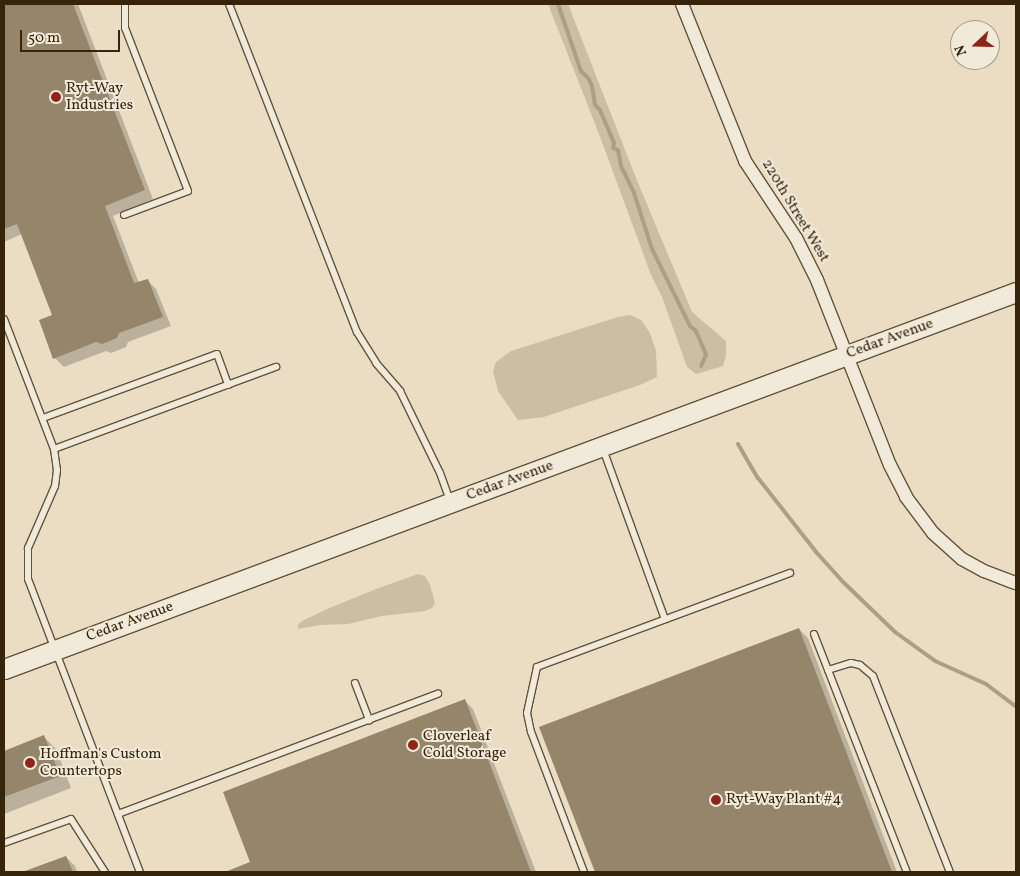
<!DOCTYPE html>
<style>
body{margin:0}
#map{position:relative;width:1020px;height:876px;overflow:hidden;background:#eaddc4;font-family:Vollkorn,serif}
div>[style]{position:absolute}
.green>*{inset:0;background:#cbbea5}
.shadow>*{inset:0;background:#0003}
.stream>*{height:4px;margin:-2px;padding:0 2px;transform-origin:2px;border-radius:2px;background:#ad9e85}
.building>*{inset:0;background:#94856b}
.roads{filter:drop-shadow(1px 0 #635339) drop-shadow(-1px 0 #635339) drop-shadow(0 1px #635339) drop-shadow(0 -1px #635339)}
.lane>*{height:6px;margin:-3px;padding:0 3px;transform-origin:3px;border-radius:3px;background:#f1e9d9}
.street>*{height:12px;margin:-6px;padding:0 6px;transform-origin:6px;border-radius:6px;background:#f1e9d9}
.secondary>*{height:19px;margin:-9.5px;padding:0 9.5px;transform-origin:9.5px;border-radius:9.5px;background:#f1e9d9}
.dots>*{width:14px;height:14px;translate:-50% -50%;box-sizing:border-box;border:2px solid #f1e9d9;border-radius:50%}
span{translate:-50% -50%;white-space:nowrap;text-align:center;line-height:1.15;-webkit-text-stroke:4px #f1e9d9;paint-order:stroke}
.poi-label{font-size:15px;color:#36250b}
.left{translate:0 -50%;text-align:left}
.street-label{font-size:15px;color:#36250b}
.frame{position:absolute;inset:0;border:5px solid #36250b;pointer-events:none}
.north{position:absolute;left:950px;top:20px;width:50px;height:50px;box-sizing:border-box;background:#f1e9d9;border:1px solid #a69b87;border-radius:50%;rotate:249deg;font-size:14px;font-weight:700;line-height:20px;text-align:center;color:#36250b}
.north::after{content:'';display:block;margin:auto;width:18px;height:22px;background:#8f2418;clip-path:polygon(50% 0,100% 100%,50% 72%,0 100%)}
.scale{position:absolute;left:20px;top:30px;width:100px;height:22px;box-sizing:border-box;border:2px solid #36250b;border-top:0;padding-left:6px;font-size:15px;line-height:18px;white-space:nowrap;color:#36250b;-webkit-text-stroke:4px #f1e9d9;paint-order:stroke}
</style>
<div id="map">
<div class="green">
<div style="clip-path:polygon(548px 4px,568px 4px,636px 178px,692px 312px,726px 341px,726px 356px,723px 366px,696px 374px,687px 367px,662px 297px,651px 275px,599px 134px)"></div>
<div style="clip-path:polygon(630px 315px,641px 320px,650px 333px,656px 351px,657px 377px,640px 385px,544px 417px,518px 420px,498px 391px,493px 371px,496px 362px,511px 351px,618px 317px)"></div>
<div style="clip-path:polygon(418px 574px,425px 576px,430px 585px,435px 603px,432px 608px,425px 611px,382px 616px,348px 624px,320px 625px,298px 629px,298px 625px,302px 621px,327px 609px,376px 589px)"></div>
</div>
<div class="shadow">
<div style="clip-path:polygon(4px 4px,78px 4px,153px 199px,113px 216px,139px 283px,147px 280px,156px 289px,171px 326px,128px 342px,126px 347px,111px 353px,106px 351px,64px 367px,55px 358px,54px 316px,22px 234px,4px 242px)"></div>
<div style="clip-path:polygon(799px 629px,808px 638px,897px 872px,596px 872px,541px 728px)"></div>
<div style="clip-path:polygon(464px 700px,473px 709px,536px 872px,238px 872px,236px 868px,251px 862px)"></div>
<div style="clip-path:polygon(44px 737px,56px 749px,71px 788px,4px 814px,4px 752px)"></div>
<div style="clip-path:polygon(66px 857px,75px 866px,77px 872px,26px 872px)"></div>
</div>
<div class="stream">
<div style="left:558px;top:4px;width:71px;rotate:71.1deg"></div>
<div style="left:581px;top:71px;width:11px;rotate:45deg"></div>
<div style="left:589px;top:79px;width:8px;rotate:67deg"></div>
<div style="left:592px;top:86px;width:19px;rotate:81deg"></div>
<div style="left:595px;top:105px;width:7px;rotate:45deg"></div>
<div style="left:600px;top:110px;width:36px;rotate:67deg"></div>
<div style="left:614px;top:143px;width:5px;rotate:101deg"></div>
<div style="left:613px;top:148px;width:5px;rotate:22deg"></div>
<div style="left:618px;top:150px;width:16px;rotate:79deg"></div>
<div style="left:621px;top:166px;width:30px;rotate:64deg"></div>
<div style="left:634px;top:193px;width:59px;rotate:72.2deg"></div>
<div style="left:652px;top:249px;width:86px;rotate:63.7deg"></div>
<div style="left:690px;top:326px;width:8px;rotate:40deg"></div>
<div style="left:696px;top:331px;width:26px;rotate:67deg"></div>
<div style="left:706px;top:355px;width:12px;rotate:114deg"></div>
<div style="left:738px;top:444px;width:39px;rotate:60deg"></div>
<div style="left:758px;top:478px;width:95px;rotate:51.8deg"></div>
<div style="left:817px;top:553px;width:36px;rotate:48deg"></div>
<div style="left:841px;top:580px;width:75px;rotate:43.9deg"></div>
<div style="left:895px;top:632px;width:49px;rotate:35.9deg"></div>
<div style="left:935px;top:661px;width:56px;rotate:24.3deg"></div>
<div style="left:986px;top:684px;width:38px;rotate:37deg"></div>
</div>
<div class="building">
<div style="clip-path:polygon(4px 4px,73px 4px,145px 190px,105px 206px,134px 283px,148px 279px,163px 317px,119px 333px,117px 338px,102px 344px,96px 342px,53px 359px,39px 320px,52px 315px,17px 224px,4px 229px)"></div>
<div style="clip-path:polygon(799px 628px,892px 872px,595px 872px,539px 727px)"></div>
<div style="clip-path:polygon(465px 699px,531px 872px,225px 872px,250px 862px,223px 792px)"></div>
<div style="clip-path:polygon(44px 735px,60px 776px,4px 797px,4px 751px)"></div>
<div style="clip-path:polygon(66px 856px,73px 872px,25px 872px,25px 871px)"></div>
</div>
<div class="roads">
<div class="lane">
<div style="left:229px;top:4px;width:352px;rotate:68.7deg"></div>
<div style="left:357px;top:332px;width:36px;rotate:58deg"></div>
<div style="left:376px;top:363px;width:37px;rotate:49deg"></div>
<div style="left:400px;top:391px;width:91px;rotate:64deg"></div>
<div style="left:440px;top:473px;width:30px;rotate:70deg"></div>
<div style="left:124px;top:215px;width:68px;rotate:-20.6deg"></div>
<div style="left:188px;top:191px;width:175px;rotate:-111.1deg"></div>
<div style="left:125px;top:28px;width:24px;rotate:-90deg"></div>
<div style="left:4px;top:319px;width:139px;rotate:69deg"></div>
<div style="left:54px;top:449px;width:21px;rotate:82deg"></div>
<div style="left:57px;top:470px;width:16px;rotate:97deg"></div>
<div style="left:55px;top:486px;width:68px;rotate:113.5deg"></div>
<div style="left:28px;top:548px;width:31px;rotate:90deg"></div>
<div style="left:28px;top:579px;width:314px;rotate:69.1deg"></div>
<div style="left:43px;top:418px;width:185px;rotate:-20.2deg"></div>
<div style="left:217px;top:354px;width:33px;rotate:70deg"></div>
<div style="left:54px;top:449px;width:237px;rotate:-20.3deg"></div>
<div style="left:603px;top:449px;width:181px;rotate:70deg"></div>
<div style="left:814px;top:634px;width:256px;rotate:68.7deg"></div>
<div style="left:828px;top:670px;width:24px;rotate:-17deg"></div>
<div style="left:851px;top:663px;width:9px;rotate:13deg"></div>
<div style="left:860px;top:665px;width:17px;rotate:40deg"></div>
<div style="left:873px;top:676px;width:211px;rotate:68.6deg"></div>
<div style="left:355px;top:683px;width:40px;rotate:69deg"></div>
<div style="left:118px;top:814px;width:342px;rotate:-20.6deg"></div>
<div style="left:4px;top:843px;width:71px;rotate:-19.7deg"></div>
<div style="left:71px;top:819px;width:63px;rotate:57.3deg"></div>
<div style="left:584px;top:872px;width:150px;rotate:-110.7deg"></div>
<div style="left:531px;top:732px;width:19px;rotate:-102deg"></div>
<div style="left:527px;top:713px;width:47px;rotate:-77.7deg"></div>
<div style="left:537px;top:667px;width:270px;rotate:-20.4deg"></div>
</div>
<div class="street">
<div style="left:682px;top:4px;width:169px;rotate:68.1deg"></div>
<div style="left:745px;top:161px;width:92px;rotate:56.5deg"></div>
<div style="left:796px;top:238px;width:47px;rotate:63.4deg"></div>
<div style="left:817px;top:280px;width:199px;rotate:68.5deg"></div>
<div style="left:890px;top:465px;width:36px;rotate:63deg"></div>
<div style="left:906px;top:497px;width:45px;rotate:53.1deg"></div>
<div style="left:933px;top:533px;width:39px;rotate:42deg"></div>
<div style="left:962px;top:559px;width:25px;rotate:29deg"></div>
<div style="left:984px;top:571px;width:34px;rotate:21deg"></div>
</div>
<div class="secondary">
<div style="left:4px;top:669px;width:1080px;rotate:-20.43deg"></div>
</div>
</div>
<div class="dots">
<div style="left:56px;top:97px;background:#8f2418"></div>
<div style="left:413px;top:745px;background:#8f2418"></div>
<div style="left:30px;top:763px;background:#8f2418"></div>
<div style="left:716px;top:800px;background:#8f2418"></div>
</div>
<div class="poi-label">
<span class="left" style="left:66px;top:97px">Ryt-Way<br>Industries</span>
<span class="left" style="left:423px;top:745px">Cloverleaf<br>Cold Storage</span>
<span class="left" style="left:40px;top:763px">Hoffman's Custom<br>Countertops</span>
<span class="left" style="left:726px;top:800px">Ryt-Way Plant #4</span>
</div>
<div class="street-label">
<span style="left:795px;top:211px;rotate:59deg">220th Street West</span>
<span style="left:890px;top:339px;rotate:-20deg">Cedar Avenue</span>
<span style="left:510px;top:481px;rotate:-20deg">Cedar Avenue</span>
<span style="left:130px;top:622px;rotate:-20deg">Cedar Avenue</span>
</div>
<div class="frame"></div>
<div class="north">N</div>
<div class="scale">50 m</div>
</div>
